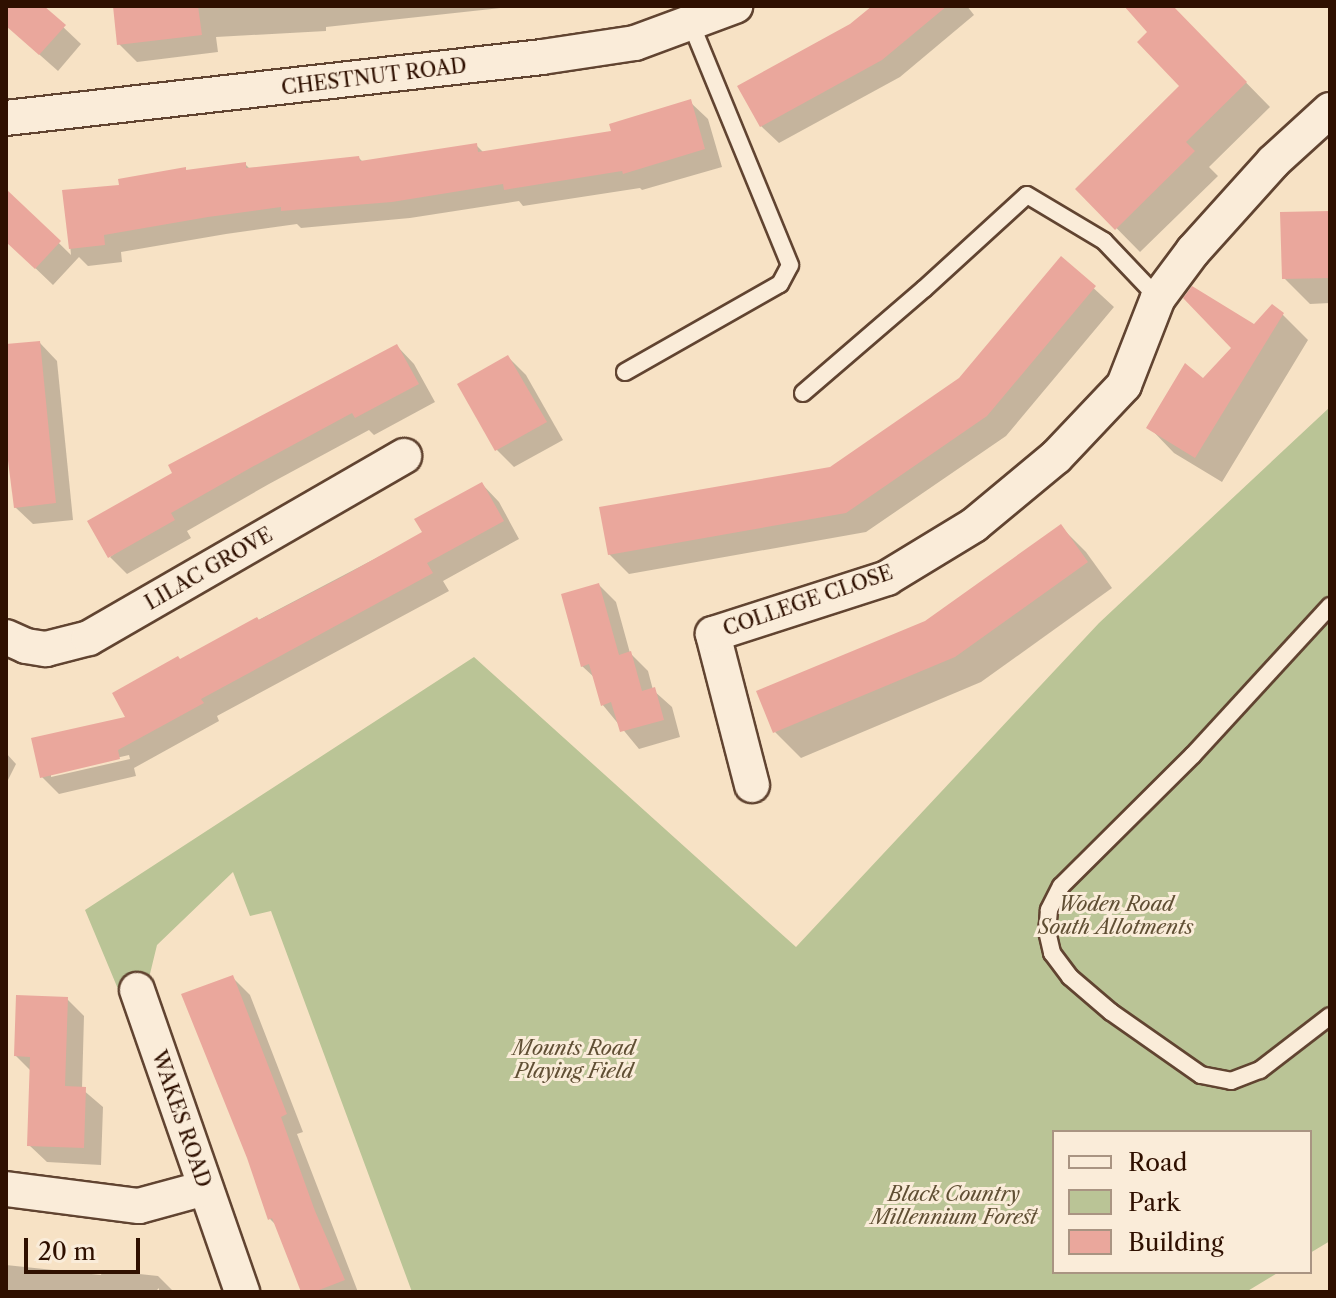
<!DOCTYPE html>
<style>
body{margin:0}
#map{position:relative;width:1336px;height:1298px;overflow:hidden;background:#f7e2c5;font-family:"Libre Caslon Text",serif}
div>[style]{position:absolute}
.green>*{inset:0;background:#bac496}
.shadow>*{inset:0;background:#0003}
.building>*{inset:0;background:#eaa79c}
.roads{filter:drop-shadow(2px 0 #614431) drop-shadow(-2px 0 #614431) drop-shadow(0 2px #614431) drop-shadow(0 -2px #614431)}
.service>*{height:16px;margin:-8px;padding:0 8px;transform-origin:8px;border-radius:8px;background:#faecd9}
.minor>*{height:34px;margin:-17px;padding:0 17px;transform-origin:17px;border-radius:17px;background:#faecd9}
span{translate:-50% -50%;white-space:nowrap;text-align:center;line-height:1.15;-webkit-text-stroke:6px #faecd9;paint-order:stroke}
.street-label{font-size:20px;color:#2f1000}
.park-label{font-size:20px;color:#604f34;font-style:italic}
.frame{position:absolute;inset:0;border:8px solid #2f1000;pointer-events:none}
.legend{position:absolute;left:1052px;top:1130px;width:260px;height:144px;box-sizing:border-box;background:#faecd9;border:2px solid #a99482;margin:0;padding:10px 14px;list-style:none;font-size:24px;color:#2f1000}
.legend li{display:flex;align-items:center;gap:16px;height:40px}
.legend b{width:40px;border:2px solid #a99482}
.scale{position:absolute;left:24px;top:1238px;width:116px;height:36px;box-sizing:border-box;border:4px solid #2f1000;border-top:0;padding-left:10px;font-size:24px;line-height:28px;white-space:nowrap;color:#2f1000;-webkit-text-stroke:6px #faecd9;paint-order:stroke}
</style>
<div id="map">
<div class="green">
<div style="clip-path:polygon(1330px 407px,1330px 1241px,1310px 1253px,1310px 1132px,1054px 1132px,1054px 1272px,1279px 1272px,1246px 1292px,412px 1292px,271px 911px,250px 916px,233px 872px,157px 945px,149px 978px,118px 989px,85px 910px,474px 657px,796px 947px,1099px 623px)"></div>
</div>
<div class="shadow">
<div style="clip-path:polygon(6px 6px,41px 6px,81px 44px,58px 71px,6px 25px)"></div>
<div style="clip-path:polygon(115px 6px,520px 6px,326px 27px,326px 31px,216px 37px,218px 52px,137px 62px,119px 44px)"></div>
<div style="clip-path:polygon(875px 6px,967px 6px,974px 15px,900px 77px,779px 143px,761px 126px,851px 26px)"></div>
<div style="clip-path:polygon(1126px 6px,1174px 9px,1270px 107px,1209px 167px,1218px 176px,1140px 252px,1078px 189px,1182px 86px,1150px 32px)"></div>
<div style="clip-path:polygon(690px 102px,708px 119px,722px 167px,642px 190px,640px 188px,523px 206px,519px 201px,410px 218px,301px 228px,297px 224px,226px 234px,121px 252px,122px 262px,88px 266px,79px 257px,53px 285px,6px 240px,6px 216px,18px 203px,71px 255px,65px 192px,121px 186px,245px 164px,250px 169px,359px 158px,364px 163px,476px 145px,484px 153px,613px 132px)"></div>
<div style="clip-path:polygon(1330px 213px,1330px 303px,1310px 304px,1284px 278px)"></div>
<div style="clip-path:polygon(1062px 259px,1114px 307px,1006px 436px,866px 532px,629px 574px,609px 554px,831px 469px,961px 380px)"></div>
<div style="clip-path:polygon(1282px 314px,1308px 340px,1222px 482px,1174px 453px,1149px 427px,1203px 381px,1254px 326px)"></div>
<div style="clip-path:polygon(40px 343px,57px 361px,73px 520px,33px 524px,15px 507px,6px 416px,6px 346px)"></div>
<div style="clip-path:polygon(397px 346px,414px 364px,435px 402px,374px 435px,369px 430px,269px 484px,187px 531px,191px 538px,127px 574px,110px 557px)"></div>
<div style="clip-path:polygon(508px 357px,526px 375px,563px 440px,514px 467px,497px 450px,460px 385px)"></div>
<div style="clip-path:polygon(evenodd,482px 484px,499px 502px,519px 539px,443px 581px,449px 591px,217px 716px,219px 721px,134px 768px,136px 776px,59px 794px,42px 777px,128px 718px,180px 661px,424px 533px,482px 484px,129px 755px,130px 759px,51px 777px,51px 773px,129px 755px)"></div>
<div style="clip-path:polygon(1060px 526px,1086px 552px,1112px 588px,981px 682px,801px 758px,775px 732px)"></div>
<div style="clip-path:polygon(599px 585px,616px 602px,630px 653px,648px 671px,653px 690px,672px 707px,680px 737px,639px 749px,602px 704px,596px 679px,582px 666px)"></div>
<div style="clip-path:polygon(6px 753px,16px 764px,6px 784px)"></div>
<div style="clip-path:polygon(233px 978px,250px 995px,303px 1132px,297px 1134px,358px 1292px,303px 1292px,277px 1226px,270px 1219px)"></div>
<div style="clip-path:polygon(67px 999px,84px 1016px,82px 1089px,103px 1107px,101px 1165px,47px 1162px,29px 1145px,32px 1072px,16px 1056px)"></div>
<div style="clip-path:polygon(6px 1265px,101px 1275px,102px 1270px,158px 1276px,174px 1292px,159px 1292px,159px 1288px,155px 1292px,6px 1292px)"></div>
</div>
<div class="building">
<div style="clip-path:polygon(6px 6px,44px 6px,66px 25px,39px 55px,6px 26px)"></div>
<div style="clip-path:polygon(113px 6px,198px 6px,202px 35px,117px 45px)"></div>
<div style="clip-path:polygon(872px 6px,947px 6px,882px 60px,760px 127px,737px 86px,850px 24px)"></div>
<div style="clip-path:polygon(1124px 6px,1173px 6px,1247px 82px,1186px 142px,1195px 151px,1115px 230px,1075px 189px,1179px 86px,1137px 42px,1147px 32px)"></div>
<div style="clip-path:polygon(691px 99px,705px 149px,623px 174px,622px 171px,504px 190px,503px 184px,392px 202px,281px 211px,281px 207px,208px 217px,104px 235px,105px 245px,69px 249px,62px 190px,119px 185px,118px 179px,186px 167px,186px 170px,246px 162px,246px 168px,359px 156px,360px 161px,477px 143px,478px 152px,611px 131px,609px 124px)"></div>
<div style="clip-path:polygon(6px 189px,61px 241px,35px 269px,6px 242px)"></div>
<div style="clip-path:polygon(1330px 211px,1330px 278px,1282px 279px,1280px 212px)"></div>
<div style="clip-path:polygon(1061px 256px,1096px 286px,987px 416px,846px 513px,608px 555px,599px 507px,830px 467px,959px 378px)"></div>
<div style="clip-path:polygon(1192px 286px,1254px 324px,1272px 304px,1284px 313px,1195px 458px,1146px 428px,1185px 363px,1203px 378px,1231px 348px,1183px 298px)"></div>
<div style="clip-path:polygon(40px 341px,56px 503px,14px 508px,6px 445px,6px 344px)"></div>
<div style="clip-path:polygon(397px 344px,419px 384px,355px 418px,352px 413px,252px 467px,171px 513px,175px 520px,108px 558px,87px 521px,172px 473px,168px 465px)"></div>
<div style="clip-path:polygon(508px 355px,547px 422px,495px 451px,457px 384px)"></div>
<div style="clip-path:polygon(482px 482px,504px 521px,427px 563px,433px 573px,201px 699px,204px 703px,118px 750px,120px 759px,40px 778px,31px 738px,125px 717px,112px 693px,178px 656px,180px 659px,257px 617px,259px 620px,342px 577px,422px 532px,414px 519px)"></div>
<div style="clip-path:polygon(1061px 524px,1088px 562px,955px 657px,773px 733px,756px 691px,925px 621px)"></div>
<div style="clip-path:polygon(599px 583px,619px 655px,631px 651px,642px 691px,655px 687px,664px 720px,620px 732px,611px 702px,601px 706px,589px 664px,581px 667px,561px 594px)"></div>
<div style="clip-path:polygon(233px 975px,287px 1114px,281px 1117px,315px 1211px,345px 1280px,314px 1292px,301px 1292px,272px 1218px,268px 1220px,247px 1158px,181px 994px)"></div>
<div style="clip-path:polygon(16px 995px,68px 997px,65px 1086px,86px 1087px,84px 1148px,27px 1146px,30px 1057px,14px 1056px)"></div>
</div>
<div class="roads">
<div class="service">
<div style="left:625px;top:372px;width:178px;rotate:-29.6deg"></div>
<div style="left:780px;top:284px;width:21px;rotate:-62deg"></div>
<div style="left:790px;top:265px;width:261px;rotate:-112.3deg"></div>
<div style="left:803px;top:393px;width:160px;rotate:-40.7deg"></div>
<div style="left:924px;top:289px;width:139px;rotate:-42.4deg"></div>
<div style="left:1027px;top:195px;width:90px;rotate:30.9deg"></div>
<div style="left:1104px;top:241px;width:79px;rotate:46.5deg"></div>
<div style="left:1330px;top:606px;width:202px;rotate:132.6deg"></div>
<div style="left:1193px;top:755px;width:186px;rotate:135.2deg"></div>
<div style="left:1061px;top:886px;width:27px;rotate:117deg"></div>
<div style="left:1049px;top:910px;width:21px;rotate:95deg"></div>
<div style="left:1047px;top:931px;width:23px;rotate:77deg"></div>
<div style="left:1052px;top:953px;width:30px;rotate:53deg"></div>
<div style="left:1070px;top:977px;width:54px;rotate:40.5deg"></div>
<div style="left:1111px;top:1012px;width:110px;rotate:35deg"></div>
<div style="left:1201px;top:1075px;width:31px;rotate:11deg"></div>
<div style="left:1231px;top:1081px;width:31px;rotate:-21deg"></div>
<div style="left:1260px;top:1070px;width:88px;rotate:-37.6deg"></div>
</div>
<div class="minor">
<div style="left:6px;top:118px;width:539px;rotate:-6.49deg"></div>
<div style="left:542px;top:57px;width:94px;rotate:-8.6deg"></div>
<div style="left:635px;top:43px;width:107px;rotate:-20.3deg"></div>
<div style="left:6px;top:637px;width:22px;rotate:24deg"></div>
<div style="left:26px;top:646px;width:20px;rotate:9deg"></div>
<div style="left:46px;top:649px;width:44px;rotate:-14.3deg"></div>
<div style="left:89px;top:638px;width:364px;rotate:-30deg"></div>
<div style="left:752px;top:785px;width:156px;rotate:-104.5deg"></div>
<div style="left:713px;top:634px;width:183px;rotate:-17.8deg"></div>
<div style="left:887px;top:578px;width:102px;rotate:-31.3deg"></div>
<div style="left:974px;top:525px;width:107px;rotate:-39.7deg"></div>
<div style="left:1056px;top:457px;width:99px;rotate:-46.6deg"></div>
<div style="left:1124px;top:385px;width:93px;rotate:-68.7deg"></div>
<div style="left:1158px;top:298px;width:59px;rotate:-53.3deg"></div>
<div style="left:1193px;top:251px;width:120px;rotate:-48deg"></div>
<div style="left:1273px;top:162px;width:77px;rotate:-42.4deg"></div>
<div style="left:137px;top:990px;width:320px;rotate:70.8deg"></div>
<div style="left:6px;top:1189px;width:134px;rotate:7.3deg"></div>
<div style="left:139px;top:1206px;width:68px;rotate:-15.3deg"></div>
</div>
</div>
<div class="street-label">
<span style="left:374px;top:77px;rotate:-7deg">CHESTNUT ROAD</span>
<span style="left:209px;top:569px;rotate:-30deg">LILAC GROVE</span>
<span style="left:808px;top:601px;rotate:-19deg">COLLEGE CLOSE</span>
<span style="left:181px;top:1119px;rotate:71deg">WAKES ROAD</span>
</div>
<div class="park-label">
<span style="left:1116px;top:916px">Woden Road<br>South Allotments</span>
<span style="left:574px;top:1060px">Mounts Road<br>Playing Field</span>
<span style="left:954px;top:1206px">Black Country<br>Millennium Forest</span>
</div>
<div class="frame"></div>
<ul class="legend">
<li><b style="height:10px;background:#faecd9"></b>Road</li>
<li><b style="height:22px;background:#bac496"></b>Park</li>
<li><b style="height:22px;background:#eaa79c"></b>Building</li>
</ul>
<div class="scale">20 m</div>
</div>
